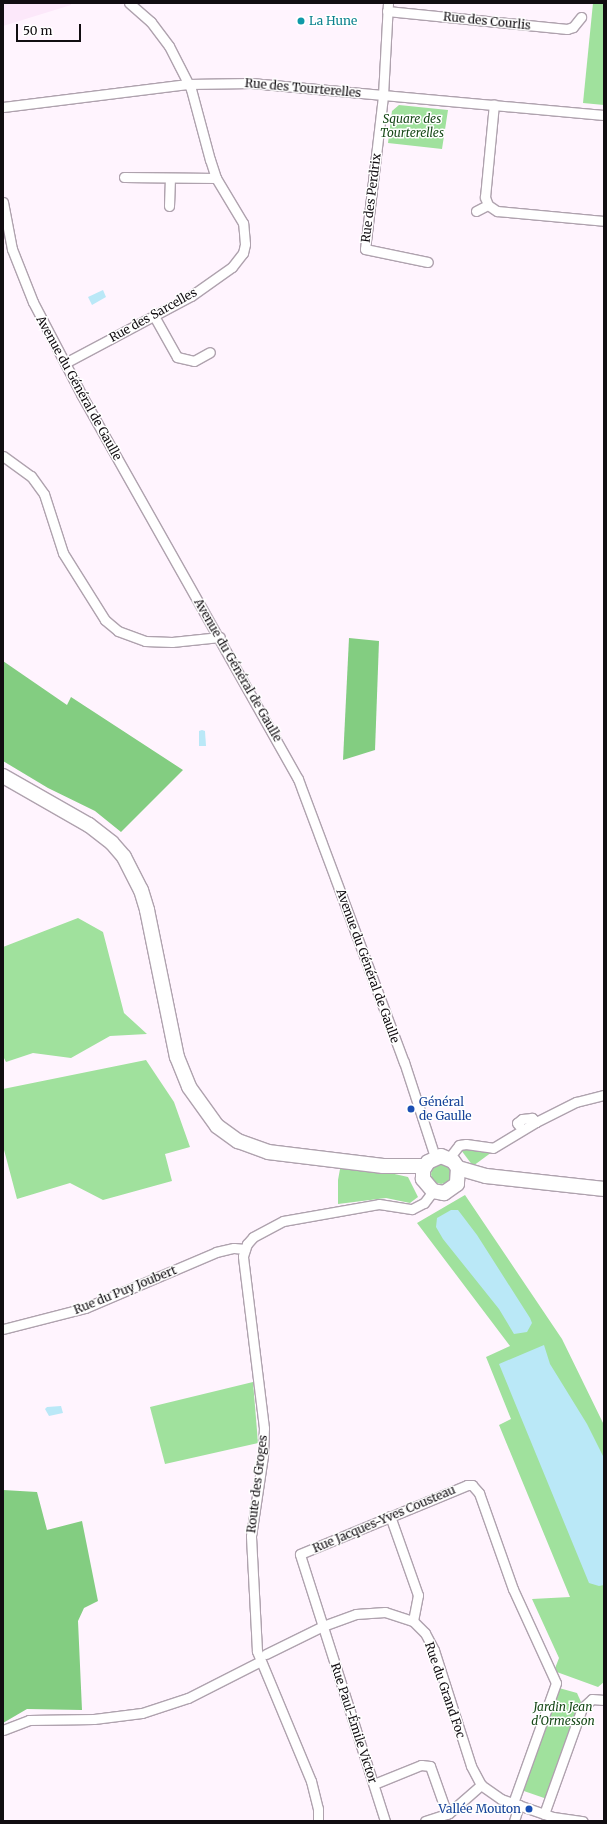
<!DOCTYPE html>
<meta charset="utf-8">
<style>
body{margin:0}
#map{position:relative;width:607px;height:1824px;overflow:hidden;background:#fff4fe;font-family:Merriweather,serif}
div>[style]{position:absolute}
.built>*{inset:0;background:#fce8fa}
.green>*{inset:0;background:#a0e19d}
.round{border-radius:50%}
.forest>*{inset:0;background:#83cd81}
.water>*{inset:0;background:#bae8f7}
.roads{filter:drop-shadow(1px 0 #afa2ae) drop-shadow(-1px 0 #afa2ae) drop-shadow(0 1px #afa2ae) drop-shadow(0 -1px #afa2ae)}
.street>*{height:9px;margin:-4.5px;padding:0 4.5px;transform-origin:4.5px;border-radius:4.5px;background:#fff}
.primary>*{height:14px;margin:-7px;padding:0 7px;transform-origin:7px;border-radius:7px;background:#fff}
.dots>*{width:11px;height:11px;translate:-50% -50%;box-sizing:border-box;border:2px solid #fff;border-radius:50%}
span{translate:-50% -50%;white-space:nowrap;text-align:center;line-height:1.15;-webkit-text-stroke:3px #fff;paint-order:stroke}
.culture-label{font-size:12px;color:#0d838f}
.left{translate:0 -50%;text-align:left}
.street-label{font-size:12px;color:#110d11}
.park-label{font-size:12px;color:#184a19;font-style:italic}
.transit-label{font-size:12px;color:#164399}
.right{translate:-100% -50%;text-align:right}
.frame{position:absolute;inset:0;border:4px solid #110d11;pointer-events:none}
.scale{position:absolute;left:16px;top:24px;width:65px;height:18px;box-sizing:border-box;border:2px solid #110d11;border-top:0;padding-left:5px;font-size:12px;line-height:14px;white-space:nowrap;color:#110d11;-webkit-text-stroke:3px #fff;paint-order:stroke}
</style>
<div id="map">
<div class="built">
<div style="clip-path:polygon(3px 3px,71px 3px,71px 5px,3px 26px)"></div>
</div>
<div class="green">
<div style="clip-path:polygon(593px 3px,604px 3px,604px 105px,583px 103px)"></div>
<div style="clip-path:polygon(399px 105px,448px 110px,442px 149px,388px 143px,392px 111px)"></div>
<div style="clip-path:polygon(78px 918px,103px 932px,124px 1013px,147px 1034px,110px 1036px,71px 1058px,33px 1053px,6px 1062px,3px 1056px,3px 947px)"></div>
<div style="clip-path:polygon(146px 1060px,174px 1102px,190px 1147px,165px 1154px,172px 1181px,103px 1200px,70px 1183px,17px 1199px,3px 1146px,3px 1089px)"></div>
<div style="clip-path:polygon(465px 1148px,492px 1152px,473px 1166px,461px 1150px)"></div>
<div class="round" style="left:431px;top:1164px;width:20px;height:20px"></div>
<div style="clip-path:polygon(343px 1167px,381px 1171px,408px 1177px,418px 1197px,410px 1203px,386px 1198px,338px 1204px,338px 1180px,340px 1169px)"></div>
<div style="clip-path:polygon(465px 1195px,562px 1339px,604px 1425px,604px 1682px,598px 1687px,554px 1671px,559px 1658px,532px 1599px,570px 1597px,499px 1425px,511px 1419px,486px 1357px,510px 1346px,417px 1223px)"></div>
<div style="clip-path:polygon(253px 1382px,258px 1443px,165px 1464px,150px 1407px)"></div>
<div style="clip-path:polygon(559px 1688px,577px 1693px,581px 1702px,547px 1799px,521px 1790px)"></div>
</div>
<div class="forest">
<div style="clip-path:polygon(349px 638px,379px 641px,375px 750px,343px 760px)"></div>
<div style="clip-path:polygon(3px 661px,67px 705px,71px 697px,183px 770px,121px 832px,95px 811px,48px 788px,3px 761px)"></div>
<div style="clip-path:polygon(3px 1490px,37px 1492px,47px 1530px,82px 1521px,98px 1601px,84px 1608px,78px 1621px,82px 1710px,27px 1709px,3px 1723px)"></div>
</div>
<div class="water">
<div style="clip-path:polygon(103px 290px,106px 297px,92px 305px,88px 297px)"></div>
<div style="clip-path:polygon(202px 730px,205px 731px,206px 746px,199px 746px,199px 731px)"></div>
<div style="clip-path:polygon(451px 1210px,458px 1210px,477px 1235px,530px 1318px,532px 1323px,527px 1332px,514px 1334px,499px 1309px,443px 1239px,436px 1227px,437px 1218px)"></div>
<div style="clip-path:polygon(544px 1345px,550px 1364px,587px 1424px,604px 1458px,604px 1585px,599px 1586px,589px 1583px,499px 1364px)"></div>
<div style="clip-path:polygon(61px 1406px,63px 1413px,49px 1416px,45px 1409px,47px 1407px)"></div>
</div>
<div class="roads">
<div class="street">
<div style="left:388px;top:3px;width:93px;rotate:93.1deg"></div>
<div style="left:383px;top:96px;width:154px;rotate:96.7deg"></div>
<div style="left:365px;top:249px;width:64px;rotate:11.7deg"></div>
<div style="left:387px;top:11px;width:181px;rotate:5.7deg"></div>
<div style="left:567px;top:29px;width:6px;rotate:-18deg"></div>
<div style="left:573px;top:27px;width:13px;rotate:-51deg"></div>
<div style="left:3px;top:107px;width:186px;rotate:-7.1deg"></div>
<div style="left:188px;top:84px;width:63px;rotate:-0.9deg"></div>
<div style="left:251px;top:83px;width:354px;rotate:5.2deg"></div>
<div style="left:124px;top:177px;width:92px;rotate:0.6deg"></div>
<div style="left:3px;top:202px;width:48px;rotate:79.2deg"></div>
<div style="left:12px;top:249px;width:57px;rotate:68.4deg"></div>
<div style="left:33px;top:302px;width:104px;rotate:62.4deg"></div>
<div style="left:81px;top:394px;width:442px;rotate:60.6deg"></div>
<div style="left:298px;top:779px;width:302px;rotate:69.5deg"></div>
<div style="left:404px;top:1062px;width:100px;rotate:71.9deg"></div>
<div style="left:488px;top:205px;width:11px;rotate:34deg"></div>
<div style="left:497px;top:211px;width:107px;rotate:5.3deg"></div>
<div style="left:169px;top:206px;width:28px;rotate:-88deg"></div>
<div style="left:476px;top:211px;width:13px;rotate:-27deg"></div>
<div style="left:488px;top:205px;width:9px;rotate:-111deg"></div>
<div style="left:485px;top:197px;width:93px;rotate:-84.5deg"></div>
<div style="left:154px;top:316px;width:47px;rotate:60.7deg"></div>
<div style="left:177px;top:357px;width:17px;rotate:13deg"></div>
<div style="left:194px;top:361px;width:18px;rotate:-29deg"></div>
<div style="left:65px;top:363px;width:143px;rotate:-28deg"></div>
<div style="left:191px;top:296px;width:50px;rotate:-35.3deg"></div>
<div style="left:232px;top:267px;width:18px;rotate:-52deg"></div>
<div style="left:243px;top:253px;width:9px;rotate:-77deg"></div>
<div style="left:245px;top:244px;width:21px;rotate:-95deg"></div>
<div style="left:243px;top:223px;width:52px;rotate:-121deg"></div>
<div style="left:216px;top:178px;width:19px;rotate:-108deg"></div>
<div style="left:210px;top:160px;width:73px;rotate:-105deg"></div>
<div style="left:191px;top:89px;width:48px;rotate:-117.1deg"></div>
<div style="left:169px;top:46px;width:30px;rotate:-127deg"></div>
<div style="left:151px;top:22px;width:29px;rotate:-139deg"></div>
<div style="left:3px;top:456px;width:34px;rotate:36deg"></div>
<div style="left:31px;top:476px;width:22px;rotate:54deg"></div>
<div style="left:44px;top:494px;width:62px;rotate:72.1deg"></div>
<div style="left:63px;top:553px;width:79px;rotate:57.9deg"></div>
<div style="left:105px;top:620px;width:17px;rotate:40deg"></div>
<div style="left:118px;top:631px;width:29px;rotate:20deg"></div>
<div style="left:145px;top:641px;width:27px;rotate:2deg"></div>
<div style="left:172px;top:642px;width:48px;rotate:-5.9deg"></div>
<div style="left:536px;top:1122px;width:45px;rotate:-26.6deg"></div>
<div style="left:576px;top:1102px;width:29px;rotate:-14deg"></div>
<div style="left:449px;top:1158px;width:16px;rotate:-52deg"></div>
<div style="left:459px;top:1145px;width:7px;rotate:-8deg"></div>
<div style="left:466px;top:1144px;width:27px;rotate:8deg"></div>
<div style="left:493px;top:1148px;width:50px;rotate:-31.2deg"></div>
<div style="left:536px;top:1122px;width:6px;rotate:-135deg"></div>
<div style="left:532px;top:1118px;width:10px;rotate:174deg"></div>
<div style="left:522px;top:1119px;width:6px;rotate:141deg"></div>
<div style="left:517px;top:1123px;width:8px;rotate:50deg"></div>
<div style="left:3px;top:1329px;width:85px;rotate:-14.4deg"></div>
<div style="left:85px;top:1308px;width:142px;rotate:-23.1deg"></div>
<div style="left:216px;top:1252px;width:18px;rotate:-13deg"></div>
<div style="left:234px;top:1248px;width:11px;rotate:5deg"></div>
<div style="left:390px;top:1516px;width:84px;rotate:70.5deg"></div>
<div style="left:418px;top:1595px;width:26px;rotate:101deg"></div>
<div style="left:266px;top:1654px;width:64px;rotate:-26.2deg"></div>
<div style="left:323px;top:1626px;width:35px;rotate:-20deg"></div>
<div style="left:356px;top:1614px;width:29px;rotate:-4deg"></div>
<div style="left:385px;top:1612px;width:29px;rotate:18deg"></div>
<div style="left:413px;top:1621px;width:17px;rotate:45deg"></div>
<div style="left:425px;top:1633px;width:19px;rotate:62deg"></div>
<div style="left:434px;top:1650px;width:122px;rotate:72.3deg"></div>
<div style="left:471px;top:1766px;width:21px;rotate:62deg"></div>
<div style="left:481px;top:1785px;width:24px;rotate:35deg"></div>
<div style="left:501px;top:1799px;width:55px;rotate:19.1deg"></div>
<div style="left:553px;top:1817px;width:30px;rotate:8deg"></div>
<div style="left:3px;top:1730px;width:28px;rotate:-21deg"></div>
<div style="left:29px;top:1720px;width:65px;rotate:-0.9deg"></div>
<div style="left:94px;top:1719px;width:48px;rotate:-7.1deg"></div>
<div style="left:142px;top:1713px;width:48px;rotate:-18.1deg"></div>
<div style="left:188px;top:1698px;width:80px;rotate:-26.9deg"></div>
<div style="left:374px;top:1784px;width:51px;rotate:-22deg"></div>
<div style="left:421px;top:1765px;width:9px;rotate:6deg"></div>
<div style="left:430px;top:1766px;width:51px;rotate:70.5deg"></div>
<div style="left:544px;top:1814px;width:113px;rotate:-70.3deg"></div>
<div style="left:582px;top:1708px;width:13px;rotate:-42deg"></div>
<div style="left:592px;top:1699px;width:12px;rotate:5deg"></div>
<div style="left:318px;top:1821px;width:12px;rotate:-90deg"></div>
<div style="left:318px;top:1809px;width:29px;rotate:-104deg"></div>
<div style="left:311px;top:1781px;width:141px;rotate:-112.6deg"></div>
<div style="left:257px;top:1651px;width:115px;rotate:-93deg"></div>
<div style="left:251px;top:1536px;width:81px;rotate:-81.5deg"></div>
<div style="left:263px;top:1456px;width:28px;rotate:-88deg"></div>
<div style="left:264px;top:1428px;width:173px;rotate:-97deg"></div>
<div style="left:243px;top:1256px;width:13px;rotate:-72deg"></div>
<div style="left:247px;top:1244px;width:9px;rotate:-49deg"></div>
<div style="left:253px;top:1237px;width:34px;rotate:-28deg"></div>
<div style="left:283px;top:1221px;width:97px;rotate:-10deg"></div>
<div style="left:379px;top:1204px;width:33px;rotate:9deg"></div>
<div style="left:412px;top:1209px;width:13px;rotate:-27deg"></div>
<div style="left:424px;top:1203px;width:15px;rotate:-53deg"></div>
<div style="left:385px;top:1821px;width:280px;rotate:-107.7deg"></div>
<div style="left:300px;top:1554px;width:181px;rotate:-22.4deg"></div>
<div style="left:467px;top:1485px;width:5px"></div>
<div style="left:472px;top:1485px;width:11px;rotate:49deg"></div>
<div style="left:479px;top:1493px;width:102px;rotate:70.5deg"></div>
<div style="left:513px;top:1589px;width:103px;rotate:65.4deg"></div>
<div style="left:556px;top:1683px;width:127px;rotate:109.7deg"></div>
<div style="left:425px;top:1821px;width:25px;rotate:-18deg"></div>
<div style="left:449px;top:1813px;width:43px;rotate:-41.2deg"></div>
<div style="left:514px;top:1821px;width:17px;rotate:-73deg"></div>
</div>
<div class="primary">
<div style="left:3px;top:776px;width:99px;rotate:29.7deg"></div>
<div style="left:89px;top:825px;width:29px;rotate:38deg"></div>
<div style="left:112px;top:843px;width:18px;rotate:49deg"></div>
<div style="left:124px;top:857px;width:37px;rotate:63deg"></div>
<div style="left:141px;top:890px;width:21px;rotate:73deg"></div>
<div style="left:147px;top:910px;width:150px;rotate:78.5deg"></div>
<div style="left:177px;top:1057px;width:32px;rotate:68deg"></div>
<div style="left:189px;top:1087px;width:48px;rotate:54.3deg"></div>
<div style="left:217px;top:1126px;width:26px;rotate:36deg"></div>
<div style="left:238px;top:1141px;width:32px;rotate:20deg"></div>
<div style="left:268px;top:1152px;width:116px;rotate:6.9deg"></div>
<div style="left:383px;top:1166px;width:42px"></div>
<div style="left:458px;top:1168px;width:16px;rotate:94deg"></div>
<div style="left:457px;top:1184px;width:16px;rotate:145deg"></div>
<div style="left:444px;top:1193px;width:11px;rotate:-170deg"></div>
<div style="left:433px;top:1191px;width:16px;rotate:-130deg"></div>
<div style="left:423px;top:1179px;width:9px;rotate:-90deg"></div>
<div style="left:423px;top:1170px;width:9px;rotate:-58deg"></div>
<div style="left:428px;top:1162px;width:14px;rotate:-25deg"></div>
<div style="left:441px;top:1156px;width:13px;rotate:23deg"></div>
<div style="left:453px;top:1161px;width:9px;rotate:54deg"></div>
<div style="left:458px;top:1168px;width:29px;rotate:16deg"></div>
<div style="left:486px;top:1176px;width:119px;rotate:6.3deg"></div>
</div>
</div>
<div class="dots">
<div style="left:301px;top:21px;background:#0f9aa8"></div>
<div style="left:411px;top:1109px;background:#1a4fb4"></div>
<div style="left:529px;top:1809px;background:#1a4fb4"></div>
</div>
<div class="culture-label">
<span class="left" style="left:309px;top:21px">La Hune</span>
</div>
<div class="street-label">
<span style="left:487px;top:21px;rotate:6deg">Rue des Courlis</span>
<span style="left:303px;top:88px;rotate:5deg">Rue des Tourterelles</span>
<span style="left:371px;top:198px;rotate:-83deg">Rue des Perdrix</span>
<span style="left:153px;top:315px;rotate:-29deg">Rue des Sarcelles</span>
<span style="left:79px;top:388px;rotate:61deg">Avenue du Général de Gaulle</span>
<span style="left:238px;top:670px;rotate:60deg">Avenue du Général de Gaulle</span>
<span style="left:368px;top:966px;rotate:70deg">Avenue du Général de Gaulle</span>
<span style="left:125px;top:1290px;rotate:-22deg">Rue du Puy Joubert</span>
<span style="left:257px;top:1484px;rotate:-83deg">Route des Groges</span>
<span style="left:384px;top:1519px;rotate:-23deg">Rue Jacques-Yves Cousteau</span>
<span style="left:445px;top:1690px;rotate:71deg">Rue du Grand Foc</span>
<span style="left:354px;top:1723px;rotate:72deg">Rue Paul-Émile Victor</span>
</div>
<div class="park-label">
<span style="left:412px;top:126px">Square des<br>Tourterelles</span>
<span style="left:563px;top:1714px">Jardin Jean<br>d'Ormesson</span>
</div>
<div class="transit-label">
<span class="left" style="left:419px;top:1109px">Général<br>de Gaulle</span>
<span class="right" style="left:521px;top:1809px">Vallée Mouton</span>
</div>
<div class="frame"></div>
<div class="scale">50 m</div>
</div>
